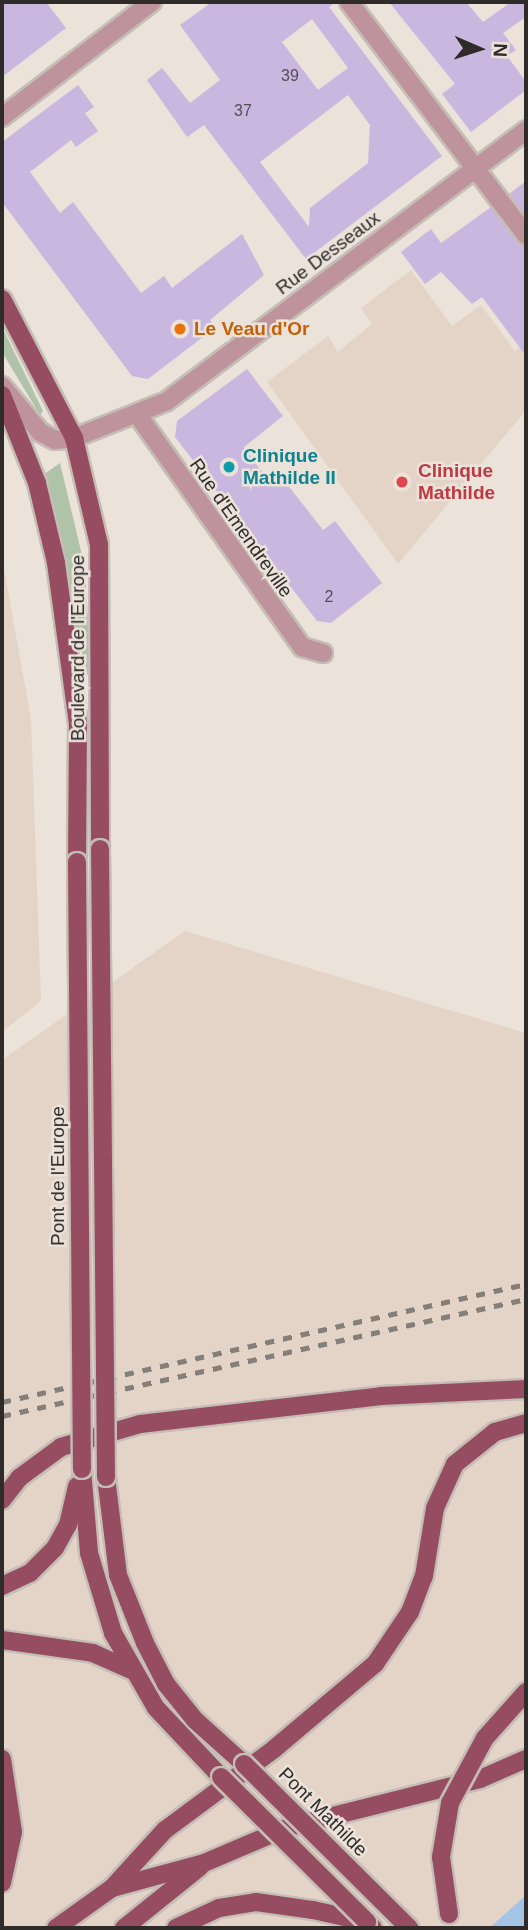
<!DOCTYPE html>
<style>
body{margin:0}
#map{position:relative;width:528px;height:1930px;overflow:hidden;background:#ebe2da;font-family:Helvetica,sans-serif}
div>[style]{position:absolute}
.built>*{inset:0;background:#e4d4c7}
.green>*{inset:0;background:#aec3a8}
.water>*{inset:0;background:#a5c5e6}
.building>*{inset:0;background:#c9b7df}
.roads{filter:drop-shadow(2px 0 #c5bdb6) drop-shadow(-2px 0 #c5bdb6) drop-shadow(0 2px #c5bdb6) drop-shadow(0 -2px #c5bdb6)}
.minor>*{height:18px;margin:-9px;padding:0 9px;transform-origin:9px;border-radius:9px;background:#be939c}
.major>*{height:18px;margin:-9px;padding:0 9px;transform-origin:9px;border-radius:9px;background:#974d61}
.rail>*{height:5px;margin-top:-2.5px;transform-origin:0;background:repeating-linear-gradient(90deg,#857f7a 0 9px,transparent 0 18px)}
.bridges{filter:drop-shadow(2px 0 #c5bdb6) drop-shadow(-2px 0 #c5bdb6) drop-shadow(0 2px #c5bdb6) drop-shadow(0 -2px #c5bdb6)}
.major-bridge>*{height:18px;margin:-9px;padding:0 9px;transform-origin:9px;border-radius:9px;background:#974d61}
.dots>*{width:19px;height:19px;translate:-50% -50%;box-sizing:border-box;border:4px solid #ebe2da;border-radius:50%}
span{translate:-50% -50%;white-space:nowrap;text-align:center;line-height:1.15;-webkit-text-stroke:5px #ebe2da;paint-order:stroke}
.number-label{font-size:16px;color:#554e56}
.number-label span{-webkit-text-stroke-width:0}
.street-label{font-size:19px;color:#2e2b28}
.food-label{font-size:19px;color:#c56008;font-weight:700}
.left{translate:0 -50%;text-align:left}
.culture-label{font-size:19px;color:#0d838f;font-weight:700}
.health-label{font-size:19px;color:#be3a42;font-weight:700}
.frame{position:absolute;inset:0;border:4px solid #2e2b28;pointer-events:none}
.north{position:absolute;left:444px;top:14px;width:70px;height:70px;-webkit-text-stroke:5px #ebe2da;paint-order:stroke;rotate:93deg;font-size:19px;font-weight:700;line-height:28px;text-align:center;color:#2e2b28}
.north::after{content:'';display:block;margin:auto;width:24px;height:32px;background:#2e2b28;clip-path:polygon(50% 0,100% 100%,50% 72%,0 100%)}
</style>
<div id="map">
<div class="built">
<div style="clip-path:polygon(411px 270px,452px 326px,481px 305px,515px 351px,526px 343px,526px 410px,398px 564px,267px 382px,328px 336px,338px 352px,372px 324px,361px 308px)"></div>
<div style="clip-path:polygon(2px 558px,31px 719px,41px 1001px,2px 1032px)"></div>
<div style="clip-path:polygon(185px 931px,526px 1033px,526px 1895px,489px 1928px,2px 1928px,2px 1060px)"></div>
</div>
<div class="green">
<div style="clip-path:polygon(2px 327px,43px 411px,40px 415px,2px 352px)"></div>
<div style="clip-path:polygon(60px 463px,85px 568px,91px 673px,87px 675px,43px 475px)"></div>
</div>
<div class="water">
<div style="clip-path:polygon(526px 1895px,526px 1928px,489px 1928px)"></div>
</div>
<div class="building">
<div style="clip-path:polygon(2px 2px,46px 2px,66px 28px,2px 77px)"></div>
<div style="clip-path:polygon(evenodd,212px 2px,336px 2px,329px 7px,442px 156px,306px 259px,204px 125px,187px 137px,147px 80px,162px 68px,190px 103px,220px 80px,180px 25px,212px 2px,312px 19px,348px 68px,318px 90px,282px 42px,312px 19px,212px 2px,348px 95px,370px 125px,368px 163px,310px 208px,309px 227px,260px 162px,348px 95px)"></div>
<div style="clip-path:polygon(389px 2px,466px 2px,483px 22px,511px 2px,526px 2px,526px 17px,503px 33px,516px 50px,507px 56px,526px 82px,526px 90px,471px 132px,442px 94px,455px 84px)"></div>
<div style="clip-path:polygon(78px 85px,94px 107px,85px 113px,98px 131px,76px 147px,71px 140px,30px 172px,60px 213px,73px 202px,141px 293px,164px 276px,172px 288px,242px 234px,264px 275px,210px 320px,216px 327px,148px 379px,132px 376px,2px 202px,2px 142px)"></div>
<div style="clip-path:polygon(526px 181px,526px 217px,509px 194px)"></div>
<div style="clip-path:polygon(491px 207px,517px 242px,526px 246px,526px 356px,482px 297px,472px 304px,441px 272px,425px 284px,401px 252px,431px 229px,441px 243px)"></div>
<div style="clip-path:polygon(247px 369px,283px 416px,244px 447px,269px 482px,279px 474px,323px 530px,335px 521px,382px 583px,331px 623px,317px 621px,175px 437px,177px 421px)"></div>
</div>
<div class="roads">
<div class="minor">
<div style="left:349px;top:2px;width:293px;rotate:52.8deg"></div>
<div style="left:2px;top:117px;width:189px;rotate:-37.5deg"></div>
<div style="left:2px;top:386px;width:60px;rotate:50.4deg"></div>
<div style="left:40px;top:432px;width:17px;rotate:28deg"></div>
<div style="left:55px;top:440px;width:19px;rotate:-6deg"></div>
<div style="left:74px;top:438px;width:100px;rotate:-21.7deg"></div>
<div style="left:167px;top:401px;width:450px;rotate:-37deg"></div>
<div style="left:137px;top:414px;width:286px;rotate:54.7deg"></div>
<div style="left:302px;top:647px;width:22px;rotate:16deg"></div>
</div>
<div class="major">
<div style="left:2px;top:299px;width:157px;rotate:62.6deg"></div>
<div style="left:74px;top:438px;width:110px;rotate:76.8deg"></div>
<div style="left:99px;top:545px;width:304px;rotate:89.8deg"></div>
<div style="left:2px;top:395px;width:95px;rotate:68.3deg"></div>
<div style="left:37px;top:483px;width:82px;rotate:76.6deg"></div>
<div style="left:56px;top:563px;width:162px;rotate:82.2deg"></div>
<div style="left:78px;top:724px;width:138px;rotate:90.4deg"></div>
<div style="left:82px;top:1469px;width:84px;rotate:85.2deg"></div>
<div style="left:89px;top:1553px;width:84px;rotate:73.3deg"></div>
<div style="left:113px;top:1633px;width:86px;rotate:60.2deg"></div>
<div style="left:156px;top:1708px;width:95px;rotate:46.7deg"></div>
<div style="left:106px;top:1477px;width:99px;rotate:83deg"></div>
<div style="left:118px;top:1575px;width:73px;rotate:68.3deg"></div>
<div style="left:145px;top:1643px;width:46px;rotate:62.9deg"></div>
<div style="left:166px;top:1684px;width:46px;rotate:51.1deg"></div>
<div style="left:195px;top:1720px;width:66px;rotate:41.9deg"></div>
<div style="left:2px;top:1500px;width:28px;rotate:-52deg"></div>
<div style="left:19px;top:1478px;width:52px;rotate:-36.4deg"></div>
<div style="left:61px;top:1447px;width:82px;rotate:-16.2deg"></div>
<div style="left:140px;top:1424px;width:243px;rotate:-6.6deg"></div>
<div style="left:381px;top:1396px;width:145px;rotate:-2.8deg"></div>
<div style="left:2px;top:1586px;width:31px;rotate:-25deg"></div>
<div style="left:30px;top:1573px;width:35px;rotate:-45deg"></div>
<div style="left:55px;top:1548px;width:26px;rotate:-61deg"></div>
<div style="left:68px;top:1525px;width:40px;rotate:-77deg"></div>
<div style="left:2px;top:1640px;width:92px;rotate:8.1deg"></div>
<div style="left:93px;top:1653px;width:42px;rotate:24.1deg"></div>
<div style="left:2px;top:1759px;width:74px;rotate:81.4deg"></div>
<div style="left:13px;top:1832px;width:52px;rotate:102.2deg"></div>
<div style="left:112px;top:1888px;width:79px;rotate:-47.6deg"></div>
<div style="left:165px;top:1830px;width:136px;rotate:-36.6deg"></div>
<div style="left:274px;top:1749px;width:132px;rotate:-40.1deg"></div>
<div style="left:375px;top:1664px;width:63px;rotate:-56.1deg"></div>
<div style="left:410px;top:1612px;width:39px;rotate:-69deg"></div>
<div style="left:424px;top:1576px;width:69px;rotate:-80.8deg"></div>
<div style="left:435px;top:1508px;width:48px;rotate:-65.6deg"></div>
<div style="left:455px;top:1464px;width:51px;rotate:-38.7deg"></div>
<div style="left:495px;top:1432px;width:32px;rotate:-16deg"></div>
<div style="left:56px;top:1928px;width:69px;rotate:-35.5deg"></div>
<div style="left:112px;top:1888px;width:95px;rotate:-15.2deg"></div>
<div style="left:204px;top:1863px;width:92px;rotate:-23deg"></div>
<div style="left:289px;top:1827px;width:197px;rotate:-14.1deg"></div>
<div style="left:480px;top:1779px;width:50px;rotate:-23.5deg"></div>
<div style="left:124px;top:1928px;width:97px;rotate:-38.8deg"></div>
<div style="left:176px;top:1928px;width:47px;rotate:-24.9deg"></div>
<div style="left:219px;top:1908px;width:37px;rotate:-9deg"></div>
<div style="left:256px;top:1902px;width:58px;rotate:8deg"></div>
<div style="left:313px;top:1910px;width:55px;rotate:12.5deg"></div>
<div style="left:367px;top:1922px;width:8px;rotate:45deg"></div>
</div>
</div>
<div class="rail">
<div style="left:2px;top:1402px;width:537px;rotate:-12.69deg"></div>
<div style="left:2px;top:1416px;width:537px;rotate:-12.59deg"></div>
</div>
<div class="bridges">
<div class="major-bridge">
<div style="left:100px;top:849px;width:628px;rotate:89.45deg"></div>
<div style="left:77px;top:862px;width:607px;rotate:89.53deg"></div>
<div style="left:244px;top:1764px;width:233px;rotate:44.8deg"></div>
<div style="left:221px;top:1777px;width:206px;rotate:44.8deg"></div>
<div style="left:449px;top:1914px;width:58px;rotate:-98deg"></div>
<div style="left:441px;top:1857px;width:55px;rotate:-80.5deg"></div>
<div style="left:450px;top:1803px;width:74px;rotate:-61.7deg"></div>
<div style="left:485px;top:1738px;width:62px;rotate:-48.3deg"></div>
</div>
</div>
<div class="dots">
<div style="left:180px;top:329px;background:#e8710a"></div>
<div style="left:229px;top:467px;background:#0f9aa8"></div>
<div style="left:402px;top:482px;background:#e0444e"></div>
</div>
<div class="number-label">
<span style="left:290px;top:76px">39</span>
<span style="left:243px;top:111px">37</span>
<span style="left:329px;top:597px">2</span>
</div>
<div class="street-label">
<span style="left:328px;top:253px;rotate:-37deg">Rue Desseaux</span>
<span style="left:241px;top:528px;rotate:55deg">Rue d'Emendreville</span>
<span style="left:78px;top:648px;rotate:-90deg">Boulevard de l'Europe</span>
<span style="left:58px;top:1176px;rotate:-90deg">Pont de l'Europe</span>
<span style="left:323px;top:1812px;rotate:45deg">Pont Mathilde</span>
</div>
<div class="food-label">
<span class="left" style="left:194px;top:329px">Le Veau d'Or</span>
</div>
<div class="culture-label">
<span class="left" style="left:243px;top:467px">Clinique<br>Mathilde II</span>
</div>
<div class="health-label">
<span class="left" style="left:418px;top:482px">Clinique<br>Mathilde</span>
</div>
<div class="frame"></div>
<div class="north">N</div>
</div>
